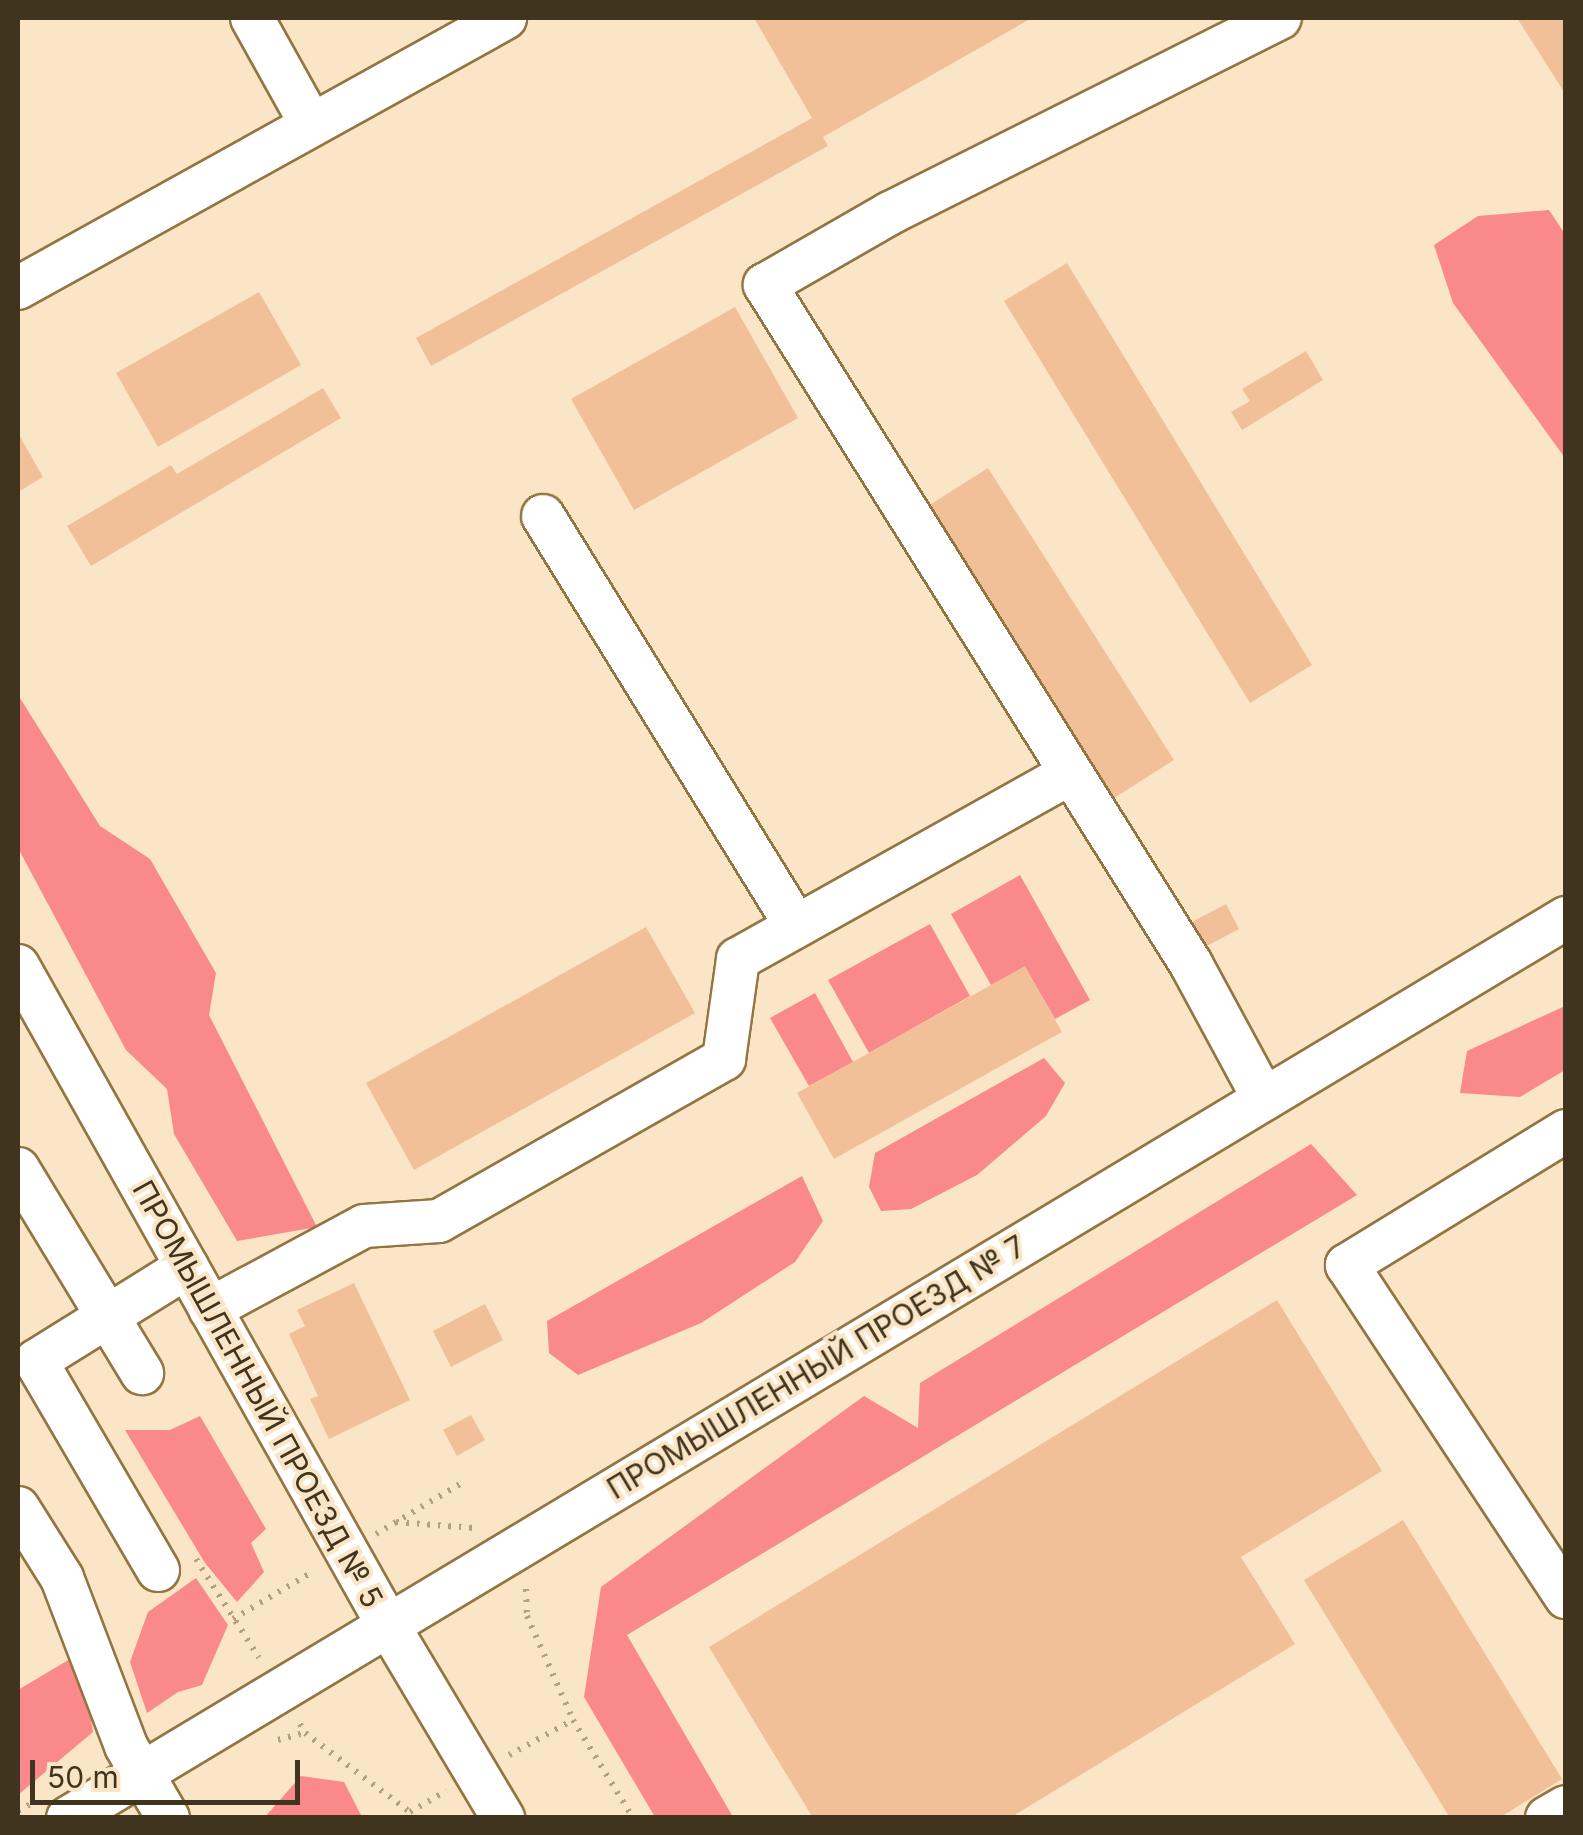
<!DOCTYPE html>
<meta charset="utf-8">
<style>
body{margin:0}
#map{position:relative;width:1583px;height:1835px;overflow:hidden;background:#fae6c6;font-family:Inter,sans-serif}
div>[style]{position:absolute}
.forest>*{inset:0;background:#f9898a}
.building>*{inset:0;background:#f2c098}
.path>*{height:6px;margin-top:-3px;transform-origin:0;background:repeating-linear-gradient(90deg,#b1a184 0 2.5px,transparent 0 10.5px)}
.roads{filter:drop-shadow(2px 0 #937542) drop-shadow(-2px 0 #937542) drop-shadow(0 2px #937542) drop-shadow(0 -2px #937542)}
.minor>*{height:42px;margin:-21px;padding:0 21px;transform-origin:21px;border-radius:21px;background:#fff}
span{translate:-50% -50%;white-space:nowrap;text-align:center;line-height:1.15;-webkit-text-stroke:8px #fae6c6;paint-order:stroke}
.street-label{font-size:30px;color:#40341e}
.frame{position:absolute;inset:0;border:20px solid #40341e;pointer-events:none}
.scale{position:absolute;left:30px;top:1760px;width:270px;height:45px;box-sizing:border-box;border:5px solid #40341e;border-top:0;padding-left:12px;font-size:30px;line-height:35px;white-space:nowrap;color:#40341e;-webkit-text-stroke:8px #fae6c6;paint-order:stroke}
</style>
<div id="map">
<div class="forest">
<div style="clip-path:polygon(1549px 210px,1565px 234px,1565px 458px,1453px 303px,1434px 245px,1478px 216px)"></div>
<div style="clip-path:polygon(20px 698px,100px 826px,150px 859px,216px 973px,209px 1015px,317px 1227px,237px 1241px,174px 1134px,167px 1089px,126px 1050px,18px 848px)"></div>
<div style="clip-path:polygon(1020px 875px,1090px 1000px,1055px 1019px,1025px 967px,991px 985px,951px 914px)"></div>
<div style="clip-path:polygon(930px 924px,970px 996px,869px 1053px,828px 980px)"></div>
<div style="clip-path:polygon(815px 993px,853px 1062px,809px 1086px,770px 1018px)"></div>
<div style="clip-path:polygon(1565px 1006px,1565px 1070px,1520px 1097px,1460px 1093px,1467px 1051px)"></div>
<div style="clip-path:polygon(1044px 1058px,1065px 1083px,1046px 1116px,977px 1175px,911px 1209px,881px 1211px,869px 1187px,875px 1153px)"></div>
<div style="clip-path:polygon(1311px 1144px,1357px 1195px,627px 1635px,733px 1817px,655px 1817px,584px 1697px,601px 1587px,864px 1396px,918px 1428px,920px 1383px)"></div>
<div style="clip-path:polygon(802px 1176px,823px 1221px,795px 1262px,701px 1323px,578px 1375px,549px 1353px,547px 1321px)"></div>
<div style="clip-path:polygon(200px 1416px,266px 1529px,251px 1543px,264px 1572px,237px 1602px,205px 1563px,125px 1430px,170px 1430px)"></div>
<div style="clip-path:polygon(196px 1578px,228px 1625px,202px 1685px,178px 1692px,147px 1713px,130px 1662px,148px 1612px)"></div>
<div style="clip-path:polygon(80px 1653px,93px 1732px,18px 1795px,18px 1690px)"></div>
<div style="clip-path:polygon(301px 1776px,344px 1782px,362px 1817px,265px 1817px)"></div>
</div>
<div class="building">
<div style="clip-path:polygon(754px 18px,1032px 18px,823px 137px,828px 146px,431px 366px,416px 338px,812px 118px)"></div>
<div style="clip-path:polygon(1517px 18px,1566px 18px,1566px 95px)"></div>
<div style="clip-path:polygon(1067px 263px,1312px 665px,1250px 703px,1004px 301px)"></div>
<div style="clip-path:polygon(259px 292px,301px 365px,158px 447px,116px 373px)"></div>
<div style="clip-path:polygon(735px 307px,798px 418px,634px 510px,571px 399px)"></div>
<div style="clip-path:polygon(1306px 351px,1323px 380px,1242px 430px,1231px 412px,1250px 401px,1242px 389px)"></div>
<div style="clip-path:polygon(323px 388px,341px 418px,91px 566px,67px 526px,171px 465px,177px 474px)"></div>
<div style="clip-path:polygon(18px 433px,43px 477px,18px 492px)"></div>
<div style="clip-path:polygon(988px 468px,1174px 760px,1114px 798px,928px 506px)"></div>
<div style="clip-path:polygon(1226px 904px,1239px 929px,1201px 949px,1188px 924px)"></div>
<div style="clip-path:polygon(646px 927px,695px 1013px,414px 1170px,366px 1083px)"></div>
<div style="clip-path:polygon(1025px 966px,1062px 1032px,834px 1159px,797px 1093px)"></div>
<div style="clip-path:polygon(354px 1283px,410px 1400px,329px 1439px,310px 1399px,318px 1396px,289px 1334px,305px 1326px,297px 1310px)"></div>
<div style="clip-path:polygon(1277px 1300px,1382px 1471px,1241px 1557px,1295px 1644px,1010px 1818px,813px 1818px,709px 1647px)"></div>
<div style="clip-path:polygon(485px 1304px,503px 1340px,451px 1367px,433px 1331px)"></div>
<div style="clip-path:polygon(471px 1415px,485px 1440px,457px 1456px,443px 1430px)"></div>
<div style="clip-path:polygon(1403px 1520px,1562px 1779px,1499px 1818px,1450px 1818px,1304px 1580px)"></div>
</div>
<div class="path">
<div style="left:396px;top:1522px;width:78px;rotate:4.4deg"></div>
<div style="left:376px;top:1534px;width:98px;rotate:-30.8deg"></div>
<div style="left:196px;top:1559px;width:117px;rotate:57.5deg"></div>
<div style="left:526px;top:1589px;width:27px;rotate:88deg"></div>
<div style="left:527px;top:1616px;width:114px;rotate:66.1deg"></div>
<div style="left:573px;top:1720px;width:115px;rotate:58.5deg"></div>
<div style="left:233px;top:1619px;width:94px;rotate:-30.7deg"></div>
<div style="left:300px;top:1724px;width:10px;rotate:61deg"></div>
<div style="left:305px;top:1733px;width:131px;rotate:37deg"></div>
<div style="left:410px;top:1812px;width:42px;rotate:-30.3deg"></div>
<div style="left:278px;top:1740px;width:28px;rotate:-15deg"></div>
<div style="left:509px;top:1755px;width:73px;rotate:-28.7deg"></div>
<div style="left:18px;top:1811px;width:18px;rotate:-29deg"></div>
</div>
<div class="roads">
<div class="minor">
<div style="left:252px;top:18px;width:121px;rotate:60.9deg"></div>
<div style="left:18px;top:288px;width:557px;rotate:-29deg"></div>
<div style="left:543px;top:516px;width:482px;rotate:58.3deg"></div>
<div style="left:18px;top:966px;width:756px;rotate:60.69deg"></div>
<div style="left:388px;top:1625px;width:225px;rotate:59.2deg"></div>
<div style="left:1264px;top:1099px;width:153px;rotate:-118.4deg"></div>
<div style="left:1191px;top:964px;width:802px;rotate:-122.1deg"></div>
<div style="left:765px;top:285px;width:144px;rotate:-29.9deg"></div>
<div style="left:890px;top:213px;width:436px;rotate:-26.6deg"></div>
<div style="left:1566px;top:1131px;width:257px;rotate:148.5deg"></div>
<div style="left:1347px;top:1265px;width:398px;rotate:56.6deg"></div>
<div style="left:18px;top:1169px;width:239px;rotate:58.7deg"></div>
<div style="left:210px;top:1309px;width:175px;rotate:-28.3deg"></div>
<div style="left:364px;top:1226px;width:75px;rotate:-3.8deg"></div>
<div style="left:439px;top:1221px;width:328px;rotate:-29.6deg"></div>
<div style="left:724px;top:1059px;width:101px;rotate:-82deg"></div>
<div style="left:738px;top:959px;width:381px;rotate:-29.2deg"></div>
<div style="left:18px;top:1508px;width:83px;rotate:57.8deg"></div>
<div style="left:62px;top:1578px;width:180px;rotate:69.1deg"></div>
<div style="left:126px;top:1746px;width:83px;rotate:59.7deg"></div>
<div style="left:158px;top:1570px;width:242px;rotate:-120.3deg"></div>
<div style="left:36px;top:1361px;width:178px;rotate:-31.9deg"></div>
<div style="left:68px;top:1818px;width:1748px;rotate:-31deg"></div>
<div style="left:1547px;top:1818px;width:22px;rotate:-30deg"></div>
</div>
</div>
<div class="street-label">
<span style="left:816px;top:1367px;rotate:-31deg">ПРОМЫШЛЕННЫЙ ПРОЕЗД № 7</span>
<span style="left:258px;top:1394px;rotate:61deg">ПРОМЫШЛЕННЫЙ ПРОЕЗД № 5</span>
</div>
<div class="frame"></div>
<div class="scale">50 m</div>
</div>
